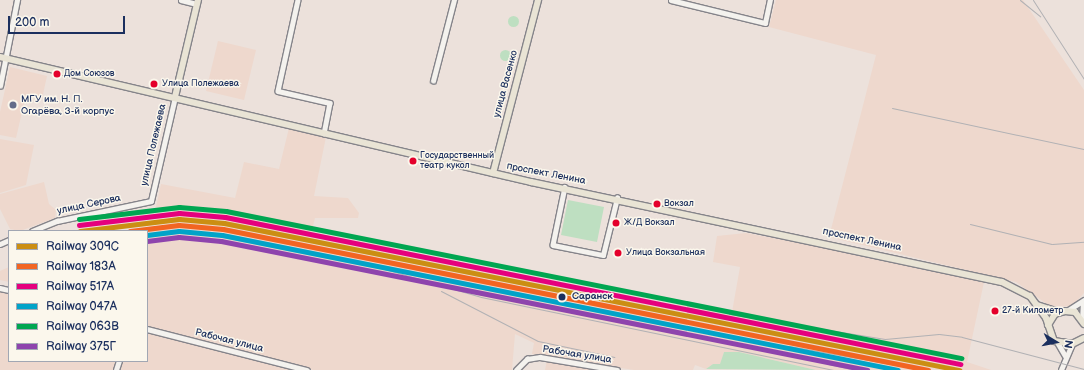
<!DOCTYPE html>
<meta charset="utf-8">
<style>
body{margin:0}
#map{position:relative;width:1084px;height:370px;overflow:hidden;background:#ece1db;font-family:"Balsamiq Sans",sans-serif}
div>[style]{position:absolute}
.built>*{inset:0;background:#eed8cd}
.green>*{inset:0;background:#bedfc1}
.round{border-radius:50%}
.roads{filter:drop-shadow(1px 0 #85848a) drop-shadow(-1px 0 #85848a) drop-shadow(0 1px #85848a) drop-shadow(0 -1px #85848a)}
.minor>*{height:4.5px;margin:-2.25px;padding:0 2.25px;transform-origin:2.25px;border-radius:2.25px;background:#f4f2ee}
.major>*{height:6px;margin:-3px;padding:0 3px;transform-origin:3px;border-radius:3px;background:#e9e4d5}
.rail>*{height:1px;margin:-0.5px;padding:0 0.5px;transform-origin:0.5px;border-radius:0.5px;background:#b1b1b4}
.rail-1>*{height:5px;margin:-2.5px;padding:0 2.5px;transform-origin:2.5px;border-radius:2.5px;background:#cb8e13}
.rail-2>*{height:5px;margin:-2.5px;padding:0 2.5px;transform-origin:2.5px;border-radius:2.5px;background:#f26522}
.rail-3>*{height:5px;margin:-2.5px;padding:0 2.5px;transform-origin:2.5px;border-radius:2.5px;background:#e5007d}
.rail-4>*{height:5px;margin:-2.5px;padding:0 2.5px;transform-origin:2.5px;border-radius:2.5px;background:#01a3c8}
.rail-5>*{height:5px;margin:-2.5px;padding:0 2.5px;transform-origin:2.5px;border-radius:2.5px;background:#00a651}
.rail-6>*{height:5px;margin:-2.5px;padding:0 2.5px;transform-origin:2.5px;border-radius:2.5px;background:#8e44ad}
.dots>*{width:11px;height:11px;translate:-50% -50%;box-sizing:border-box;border:2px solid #fbf7ec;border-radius:50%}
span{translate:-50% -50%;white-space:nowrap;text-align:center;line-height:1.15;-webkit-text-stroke:3px #fbf7ec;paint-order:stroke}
.bus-label{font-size:9px;color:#1b2f5e}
.left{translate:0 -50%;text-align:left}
.street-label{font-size:10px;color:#1b2f5e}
.poi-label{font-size:10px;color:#1b2f5e}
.stop-label{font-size:10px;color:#1b2f5e;font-weight:700}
.legend{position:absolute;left:8px;top:230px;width:140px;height:132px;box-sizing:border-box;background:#fbf7ec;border:1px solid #a1a7b3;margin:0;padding:5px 7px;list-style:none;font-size:12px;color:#1b2f5e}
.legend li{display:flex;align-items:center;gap:8px;height:20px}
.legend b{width:20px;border:1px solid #a1a7b3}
.north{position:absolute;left:1036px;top:322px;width:40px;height:40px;-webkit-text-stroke:3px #fbf7ec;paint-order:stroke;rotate:100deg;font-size:11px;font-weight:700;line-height:16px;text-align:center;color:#1b2f5e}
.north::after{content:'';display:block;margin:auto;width:14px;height:18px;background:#1b2f5e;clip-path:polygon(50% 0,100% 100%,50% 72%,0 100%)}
.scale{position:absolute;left:8px;top:16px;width:117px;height:18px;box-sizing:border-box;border:2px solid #1b2f5e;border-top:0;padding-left:5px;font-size:12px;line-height:14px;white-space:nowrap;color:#1b2f5e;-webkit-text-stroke:3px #fbf7ec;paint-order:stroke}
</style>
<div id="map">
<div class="built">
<div style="clip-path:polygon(776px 0,1023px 0,1084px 90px,1084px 293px,1072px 306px,1051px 307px,1016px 282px,829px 237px,876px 55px,769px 27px)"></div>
<div style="clip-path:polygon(218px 41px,256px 50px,244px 100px,206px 91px)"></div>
<div style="clip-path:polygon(10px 67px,47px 76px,42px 99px,26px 95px,16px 138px,0 135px,0 112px)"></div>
<div style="clip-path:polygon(289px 128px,326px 137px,314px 196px,348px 198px,359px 213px,358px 218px,315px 218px,311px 234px,391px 246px,392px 251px,675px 309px,677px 303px,732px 312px,740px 267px,713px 262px,717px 236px,746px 233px,794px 242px,984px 282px,967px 362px,991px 370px,816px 370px,739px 352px,724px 352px,720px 365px,713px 364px,706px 369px,695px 365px,693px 370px,634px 370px,532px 354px,534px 343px,515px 334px,512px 370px,313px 370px,147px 327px,147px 234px,151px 228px,170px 228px,174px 211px,156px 207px,161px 184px,235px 198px,244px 162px,279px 169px)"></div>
<div style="clip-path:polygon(0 139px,34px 145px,26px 185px,0 193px)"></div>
<div style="clip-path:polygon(44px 182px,49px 204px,56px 210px,55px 218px,20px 231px,10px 229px,0 209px,0 194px)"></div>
<div style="clip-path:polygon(9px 267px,9px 282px,0 280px,0 271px)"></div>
<div style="clip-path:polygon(0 292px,9px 294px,9px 361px,117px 361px,113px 370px,0 370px)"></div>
<div style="clip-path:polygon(147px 332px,241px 357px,292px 370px,117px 370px,121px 361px,147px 361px)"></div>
<div style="clip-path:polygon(547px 360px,607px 370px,545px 370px)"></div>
</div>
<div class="green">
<div class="round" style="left:507.5px;top:15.5px;width:11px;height:11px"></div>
<div class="round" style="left:499.5px;top:49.5px;width:11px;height:11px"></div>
<div style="clip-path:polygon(568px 200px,604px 207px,597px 242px,561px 235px)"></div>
<div style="clip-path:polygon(724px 352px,739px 352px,816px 370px,706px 369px,713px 364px,720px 364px)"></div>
</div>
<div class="roads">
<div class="minor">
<div style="left:181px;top:0;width:16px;rotate:14deg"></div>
<div style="left:298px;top:0;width:93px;rotate:102.4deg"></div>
<div style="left:278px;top:91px;width:53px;rotate:13deg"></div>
<div style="left:330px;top:103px;width:31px;rotate:101deg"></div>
<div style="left:671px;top:0;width:97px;rotate:13.7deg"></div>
<div style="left:765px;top:23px;width:24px;rotate:-78deg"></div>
<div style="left:433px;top:81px;width:84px;rotate:-75.5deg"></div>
<div style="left:0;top:86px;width:88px;rotate:-78.8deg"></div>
<div style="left:565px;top:187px;width:59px;rotate:101.7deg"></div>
<div style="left:553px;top:245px;width:51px;rotate:11.3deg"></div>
<div style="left:603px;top:255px;width:59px;rotate:-76.2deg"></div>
<div style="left:32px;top:231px;width:27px;rotate:-22deg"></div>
<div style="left:57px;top:221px;width:96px;rotate:-12deg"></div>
<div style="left:151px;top:201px;width:107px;rotate:-77deg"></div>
<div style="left:0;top:244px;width:10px;rotate:-24deg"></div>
<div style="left:0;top:288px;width:9px;rotate:13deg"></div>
<div style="left:1067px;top:311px;width:20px;rotate:-33deg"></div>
<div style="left:1082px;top:320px;width:18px;rotate:-87deg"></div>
<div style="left:147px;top:329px;width:165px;rotate:14.4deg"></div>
<div style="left:1058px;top:343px;width:14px;rotate:60deg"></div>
<div style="left:116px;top:370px;width:9px;rotate:-72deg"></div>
<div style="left:516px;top:370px;width:16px;rotate:-45deg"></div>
<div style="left:527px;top:359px;width:13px;rotate:-9deg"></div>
<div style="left:540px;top:357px;width:78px;rotate:9.6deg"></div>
<div style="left:1061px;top:370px;width:28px;rotate:-67deg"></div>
</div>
<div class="major">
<div style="left:0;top:57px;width:546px;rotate:13.25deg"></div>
<div style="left:531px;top:182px;width:481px;rotate:12deg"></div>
<div style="left:1002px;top:282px;width:31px;rotate:27deg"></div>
<div style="left:1030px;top:296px;width:27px;rotate:54deg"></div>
<div style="left:1046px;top:318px;width:24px;rotate:71deg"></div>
<div style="left:1054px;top:341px;width:18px;rotate:9deg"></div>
<div style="left:1072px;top:344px;width:13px;rotate:-27deg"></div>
<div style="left:175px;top:97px;width:100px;rotate:-76.7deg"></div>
<div style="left:493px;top:173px;width:179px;rotate:-75.4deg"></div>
<div style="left:1037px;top:305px;width:23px;rotate:18deg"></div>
<div style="left:1048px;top:325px;width:13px;rotate:-58deg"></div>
<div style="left:1055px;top:314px;width:10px;rotate:-17deg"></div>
<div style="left:1065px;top:311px;width:10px;rotate:6deg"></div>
<div style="left:1075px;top:312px;width:15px;rotate:53deg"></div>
</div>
</div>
<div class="rail">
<div style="left:1020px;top:0;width:26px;rotate:39deg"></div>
<div style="left:1033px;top:0;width:94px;rotate:57.2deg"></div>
<div style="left:892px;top:108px;width:196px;rotate:12.1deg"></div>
<div style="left:970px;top:224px;width:84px;rotate:13.7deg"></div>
<div style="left:1052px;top:244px;width:32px;rotate:-4deg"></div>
<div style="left:364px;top:263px;width:122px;rotate:16.2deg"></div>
<div style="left:481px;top:297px;width:360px;rotate:11.7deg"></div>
<div style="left:441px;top:291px;width:109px;rotate:27.3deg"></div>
<div style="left:538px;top:341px;width:78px;rotate:11.9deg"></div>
<div style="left:729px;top:314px;width:158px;rotate:9.1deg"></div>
<div style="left:885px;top:339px;width:54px;rotate:-5.3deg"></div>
<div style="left:939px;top:334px;width:23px;rotate:7deg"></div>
<div style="left:962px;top:337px;width:126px;rotate:14.7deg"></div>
<div style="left:789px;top:346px;width:138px;rotate:10deg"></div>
<div style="left:828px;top:364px;width:29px;rotate:12deg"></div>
</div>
<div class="rail-1">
<div style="left:80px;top:231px;width:100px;rotate:-6.9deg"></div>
<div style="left:179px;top:219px;width:45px;rotate:5.1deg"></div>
<div style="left:224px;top:223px;width:750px;rotate:11.31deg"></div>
</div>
<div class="rail-2">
<div style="left:130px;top:231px;width:49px;rotate:-7deg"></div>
<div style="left:179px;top:225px;width:44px;rotate:5.2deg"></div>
<div style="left:223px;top:229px;width:719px;rotate:11.31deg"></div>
</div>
<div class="rail-3">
<div style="left:79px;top:225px;width:101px;rotate:-6.8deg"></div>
<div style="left:179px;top:213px;width:46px;rotate:5deg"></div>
<div style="left:225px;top:217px;width:750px;rotate:11.31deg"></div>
</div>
<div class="rail-4">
<div style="left:147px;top:235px;width:32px;rotate:-7deg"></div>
<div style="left:179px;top:231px;width:43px;rotate:5.3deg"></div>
<div style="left:222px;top:235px;width:689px;rotate:11.29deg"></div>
</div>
<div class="rail-5">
<div style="left:79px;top:219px;width:101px;rotate:-6.8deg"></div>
<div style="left:179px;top:207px;width:47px;rotate:4.9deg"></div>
<div style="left:226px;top:211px;width:750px;rotate:11.31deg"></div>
</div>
<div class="rail-6">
<div style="left:147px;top:241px;width:32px;rotate:-7deg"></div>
<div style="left:179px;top:237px;width:42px;rotate:5.4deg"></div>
<div style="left:221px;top:241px;width:659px;rotate:11.29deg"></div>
</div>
<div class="dots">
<div style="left:57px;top:74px;background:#e4002b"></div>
<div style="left:154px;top:84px;background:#e4002b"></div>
<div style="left:13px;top:105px;background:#646d8a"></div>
<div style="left:413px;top:161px;background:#e4002b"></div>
<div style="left:657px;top:204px;background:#e4002b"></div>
<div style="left:616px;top:223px;background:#e4002b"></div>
<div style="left:618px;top:253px;background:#e4002b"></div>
<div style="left:562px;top:297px;background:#1b2f5e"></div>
<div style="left:995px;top:311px;background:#e4002b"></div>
</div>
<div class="bus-label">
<span class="left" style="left:64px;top:74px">Дом Союзов</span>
<span class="left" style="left:162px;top:84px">Улица Полежаева</span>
<span class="left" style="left:420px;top:161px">Государственный<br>театр кукол</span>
<span class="left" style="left:664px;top:204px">Вокзал</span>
<span class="left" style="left:624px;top:223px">Ж/Д Вокзал</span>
<span class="left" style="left:626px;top:253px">Улица Вокзальная</span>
<span class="left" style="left:1002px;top:311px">27-й Километр</span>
</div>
<div class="street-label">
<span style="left:506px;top:84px;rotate:-75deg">улица Васенко</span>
<span style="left:154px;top:145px;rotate:-77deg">улица Полежаева</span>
<span style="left:546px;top:174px;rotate:11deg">проспект Ленина</span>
<span style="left:89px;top:205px;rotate:-12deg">улица Серова</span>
<span style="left:862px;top:240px;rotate:12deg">проспект Ленина</span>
<span style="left:229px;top:341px;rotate:14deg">Рабочая улица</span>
<span style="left:577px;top:355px;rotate:9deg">Рабочая улица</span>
</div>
<div class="poi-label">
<span class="left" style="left:21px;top:105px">МГУ им. Н. П.<br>Огарёва, 3-й корпус</span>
</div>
<div class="stop-label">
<span class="left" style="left:572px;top:297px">Саранск</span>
</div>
<ul class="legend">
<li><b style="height:5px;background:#cb8e13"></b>Railway 309С</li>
<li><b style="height:5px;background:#f26522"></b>Railway 183А</li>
<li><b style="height:5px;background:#e5007d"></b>Railway 517А</li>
<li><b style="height:5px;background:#01a3c8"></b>Railway 047А</li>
<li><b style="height:5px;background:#00a651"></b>Railway 063В</li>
<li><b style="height:5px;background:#8e44ad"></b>Railway 375Г</li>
</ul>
<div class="north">N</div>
<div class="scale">200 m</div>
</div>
